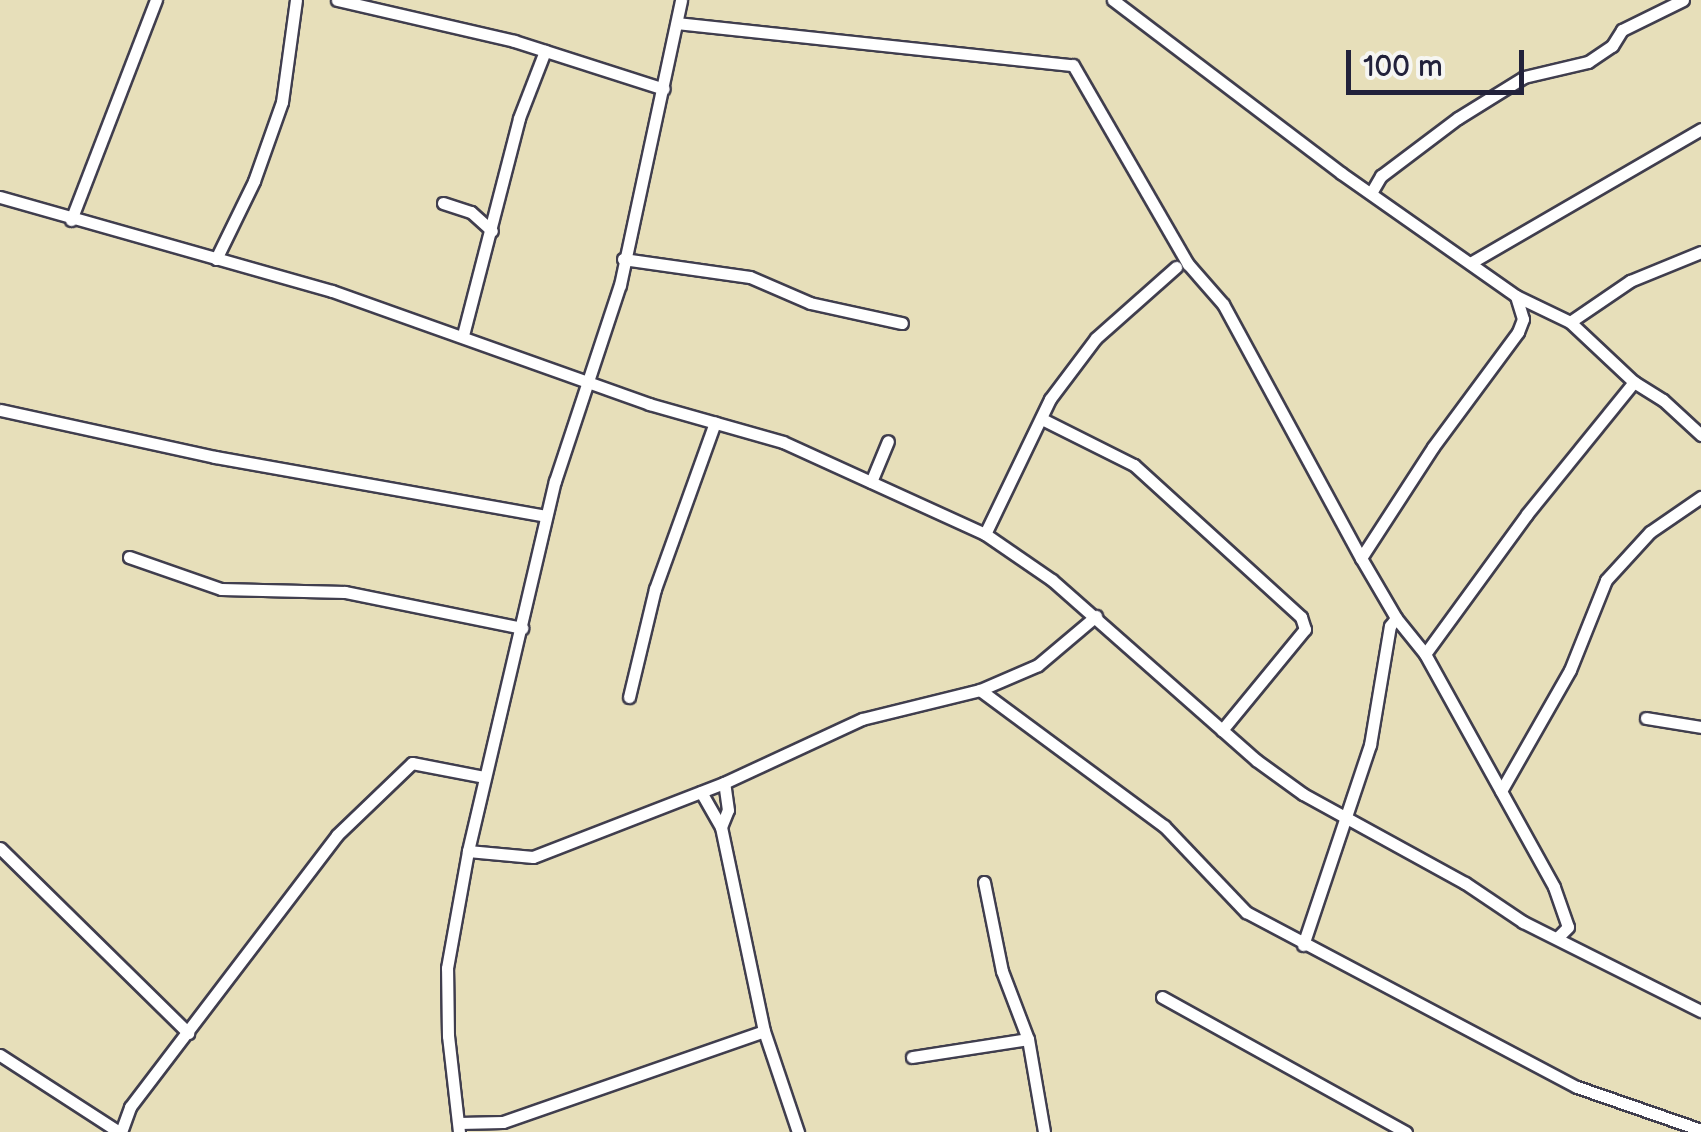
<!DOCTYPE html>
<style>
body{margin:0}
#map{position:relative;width:1701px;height:1132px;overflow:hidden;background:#e7dfba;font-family:"Balsamiq Sans",sans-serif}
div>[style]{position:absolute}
.roads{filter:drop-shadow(2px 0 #403e4e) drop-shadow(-2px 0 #403e4e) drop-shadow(0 2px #403e4e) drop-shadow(0 -2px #403e4e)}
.minor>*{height:11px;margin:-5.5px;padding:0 5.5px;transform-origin:5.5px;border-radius:5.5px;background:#fff}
span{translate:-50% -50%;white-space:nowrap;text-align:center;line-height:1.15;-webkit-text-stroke:8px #f6f6f2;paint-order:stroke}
.scale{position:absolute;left:1346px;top:50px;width:178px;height:45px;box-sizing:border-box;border:5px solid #22223b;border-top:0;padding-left:12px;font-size:30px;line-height:35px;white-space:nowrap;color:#22223b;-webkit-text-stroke:8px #f6f6f2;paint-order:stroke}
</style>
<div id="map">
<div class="roads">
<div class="minor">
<div style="left:337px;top:0;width:182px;rotate:13deg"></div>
<div style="left:514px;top:41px;width:157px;rotate:17.7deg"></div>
<div style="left:1113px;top:0;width:286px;rotate:37.2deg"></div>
<div style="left:1341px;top:173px;width:214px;rotate:35.1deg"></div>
<div style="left:1516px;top:296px;width:60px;rotate:25.7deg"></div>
<div style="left:1570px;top:322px;width:88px;rotate:43.2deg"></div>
<div style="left:1634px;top:382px;width:34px;rotate:32deg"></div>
<div style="left:1663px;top:400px;width:52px;rotate:42.6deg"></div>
<div style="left:677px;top:23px;width:398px;rotate:6.1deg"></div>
<div style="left:1073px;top:65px;width:230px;rotate:60deg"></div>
<div style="left:1188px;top:264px;width:53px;rotate:48.8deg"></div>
<div style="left:1223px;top:304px;width:289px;rotate:61.5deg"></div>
<div style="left:1361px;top:558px;width:69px;rotate:59.7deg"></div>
<div style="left:1396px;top:618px;width:46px;rotate:51.1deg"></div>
<div style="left:1425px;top:654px;width:266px;rotate:61deg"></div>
<div style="left:1554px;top:887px;width:42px;rotate:70.7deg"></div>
<div style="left:1568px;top:927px;width:14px;rotate:135deg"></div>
<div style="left:1371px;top:193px;width:20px;rotate:-60deg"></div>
<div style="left:1381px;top:176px;width:96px;rotate:-37deg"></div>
<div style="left:1458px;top:118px;width:78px;rotate:-31.8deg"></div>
<div style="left:1524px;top:77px;width:66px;rotate:-13.2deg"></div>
<div style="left:1588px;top:62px;width:29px;rotate:-34deg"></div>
<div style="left:1612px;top:46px;width:19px;rotate:-58deg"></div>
<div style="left:1622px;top:30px;width:68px;rotate:-26.2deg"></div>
<div style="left:0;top:197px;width:345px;rotate:15.8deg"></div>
<div style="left:332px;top:291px;width:337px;rotate:19.6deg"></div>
<div style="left:649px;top:404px;width:139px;rotate:15.8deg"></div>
<div style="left:783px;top:442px;width:222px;rotate:24.5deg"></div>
<div style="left:985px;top:534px;width:81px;rotate:34.5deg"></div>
<div style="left:1052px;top:580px;width:272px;rotate:41.4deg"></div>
<div style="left:1256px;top:760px;width:58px;rotate:35.9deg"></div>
<div style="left:1303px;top:794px;width:185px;rotate:28.8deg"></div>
<div style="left:1465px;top:883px;width:70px;rotate:33.9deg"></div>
<div style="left:1523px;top:922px;width:199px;rotate:26.6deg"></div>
<div style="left:443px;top:203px;width:29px;rotate:18deg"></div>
<div style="left:471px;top:212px;width:28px;rotate:42deg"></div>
<div style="left:71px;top:220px;width:236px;rotate:-68.9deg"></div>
<div style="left:216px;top:259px;width:87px;rotate:-64deg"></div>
<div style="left:254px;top:181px;width:84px;rotate:-70.5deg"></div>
<div style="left:282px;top:102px;width:103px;rotate:-82.2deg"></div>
<div style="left:623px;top:259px;width:128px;rotate:8.1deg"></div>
<div style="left:750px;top:277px;width:65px;rotate:23.4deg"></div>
<div style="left:810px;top:303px;width:94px;rotate:12.3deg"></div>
<div style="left:1472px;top:262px;width:265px;rotate:-30.1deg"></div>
<div style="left:1570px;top:322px;width:73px;rotate:-34.3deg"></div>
<div style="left:1630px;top:281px;width:77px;rotate:-22.2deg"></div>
<div style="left:463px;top:335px;width:224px;rotate:-75.5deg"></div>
<div style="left:519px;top:118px;width:72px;rotate:-68.8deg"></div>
<div style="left:0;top:410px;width:220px;rotate:12.3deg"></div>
<div style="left:215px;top:457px;width:336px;rotate:10.1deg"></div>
<div style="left:1042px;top:419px;width:103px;rotate:26.6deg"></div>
<div style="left:1134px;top:465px;width:226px;rotate:42.3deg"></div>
<div style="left:1301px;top:617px;width:13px;rotate:72deg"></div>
<div style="left:1305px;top:629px;width:131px;rotate:129.4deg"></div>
<div style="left:871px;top:482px;width:44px;rotate:-67.5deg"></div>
<div style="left:985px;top:534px;width:150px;rotate:-64.3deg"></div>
<div style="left:1050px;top:399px;width:76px;rotate:-53deg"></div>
<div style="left:1096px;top:338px;width:107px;rotate:-41.6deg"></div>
<div style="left:129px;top:557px;width:97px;rotate:19.2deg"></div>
<div style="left:221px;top:589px;width:124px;rotate:1.4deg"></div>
<div style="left:345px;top:592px;width:181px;rotate:11.5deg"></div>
<div style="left:1361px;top:558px;width:132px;rotate:-57deg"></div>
<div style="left:1433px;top:447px;width:143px;rotate:-53.5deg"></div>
<div style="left:1518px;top:332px;width:14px;rotate:-69deg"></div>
<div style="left:1523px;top:319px;width:24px;rotate:-107deg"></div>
<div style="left:1425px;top:654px;width:173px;rotate:-53.9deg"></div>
<div style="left:1527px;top:514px;width:170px;rotate:-51deg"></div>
<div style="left:980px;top:690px;width:229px;rotate:36.5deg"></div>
<div style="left:1164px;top:826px;width:119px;rotate:46.4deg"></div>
<div style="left:1246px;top:912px;width:374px;rotate:27.9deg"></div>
<div style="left:1577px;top:1087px;width:131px;rotate:19.1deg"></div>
<div style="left:629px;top:697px;width:111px;rotate:-76.5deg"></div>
<div style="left:655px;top:589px;width:177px;rotate:-70.2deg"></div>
<div style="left:1646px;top:718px;width:56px;rotate:9.3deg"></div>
<div style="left:1501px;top:791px;width:139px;rotate:-60.3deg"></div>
<div style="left:1570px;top:670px;width:97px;rotate:-68.2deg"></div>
<div style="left:1606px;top:580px;width:65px;rotate:-47.5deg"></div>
<div style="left:1650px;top:532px;width:62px;rotate:-34.5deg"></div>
<div style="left:701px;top:792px;width:40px;rotate:60.3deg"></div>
<div style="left:721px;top:827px;width:208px;rotate:78.1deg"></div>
<div style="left:764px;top:1031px;width:107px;rotate:71.4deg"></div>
<div style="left:721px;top:827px;width:18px;rotate:-68deg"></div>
<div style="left:728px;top:810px;width:27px;rotate:-98deg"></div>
<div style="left:0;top:848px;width:264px;rotate:44.5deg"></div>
<div style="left:468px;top:851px;width:65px;rotate:5.3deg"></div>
<div style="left:533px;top:857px;width:205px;rotate:-21.2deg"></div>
<div style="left:724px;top:783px;width:152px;rotate:-24.9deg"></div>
<div style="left:862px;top:719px;width:122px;rotate:-13.8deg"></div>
<div style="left:980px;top:690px;width:63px;rotate:-23.3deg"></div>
<div style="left:1038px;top:665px;width:76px;rotate:-40.2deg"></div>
<div style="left:984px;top:882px;width:91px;rotate:78.6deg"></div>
<div style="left:1002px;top:971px;width:73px;rotate:69.1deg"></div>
<div style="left:1028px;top:1039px;width:94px;rotate:80.2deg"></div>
<div style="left:1303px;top:945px;width:211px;rotate:-71.5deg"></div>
<div style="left:1370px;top:745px;width:121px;rotate:-80.5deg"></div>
<div style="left:1390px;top:626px;width:10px;rotate:-53deg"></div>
<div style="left:1162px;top:997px;width:279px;rotate:29deg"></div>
<div style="left:0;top:1055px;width:142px;rotate:32.9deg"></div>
<div style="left:912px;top:1057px;width:117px;rotate:-8.8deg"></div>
<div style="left:459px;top:1123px;width:44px;rotate:-1.3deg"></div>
<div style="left:503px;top:1122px;width:276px;rotate:-19.2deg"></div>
<div style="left:121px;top:1132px;width:27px;rotate:-70deg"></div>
<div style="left:130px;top:1107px;width:342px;rotate:-52.7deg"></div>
<div style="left:337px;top:835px;width:104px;rotate:-43.8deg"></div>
<div style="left:412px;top:763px;width:73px;rotate:11deg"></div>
<div style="left:459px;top:1132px;width:97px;rotate:-96.5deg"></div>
<div style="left:448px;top:1036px;width:68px;rotate:-90.8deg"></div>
<div style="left:447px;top:968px;width:119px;rotate:-79.8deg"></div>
<div style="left:468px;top:851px;width:380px;rotate:-76.8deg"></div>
<div style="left:555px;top:481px;width:206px;rotate:-71.7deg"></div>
<div style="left:620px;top:285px;width:291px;rotate:-77.9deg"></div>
</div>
</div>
<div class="scale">100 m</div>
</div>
